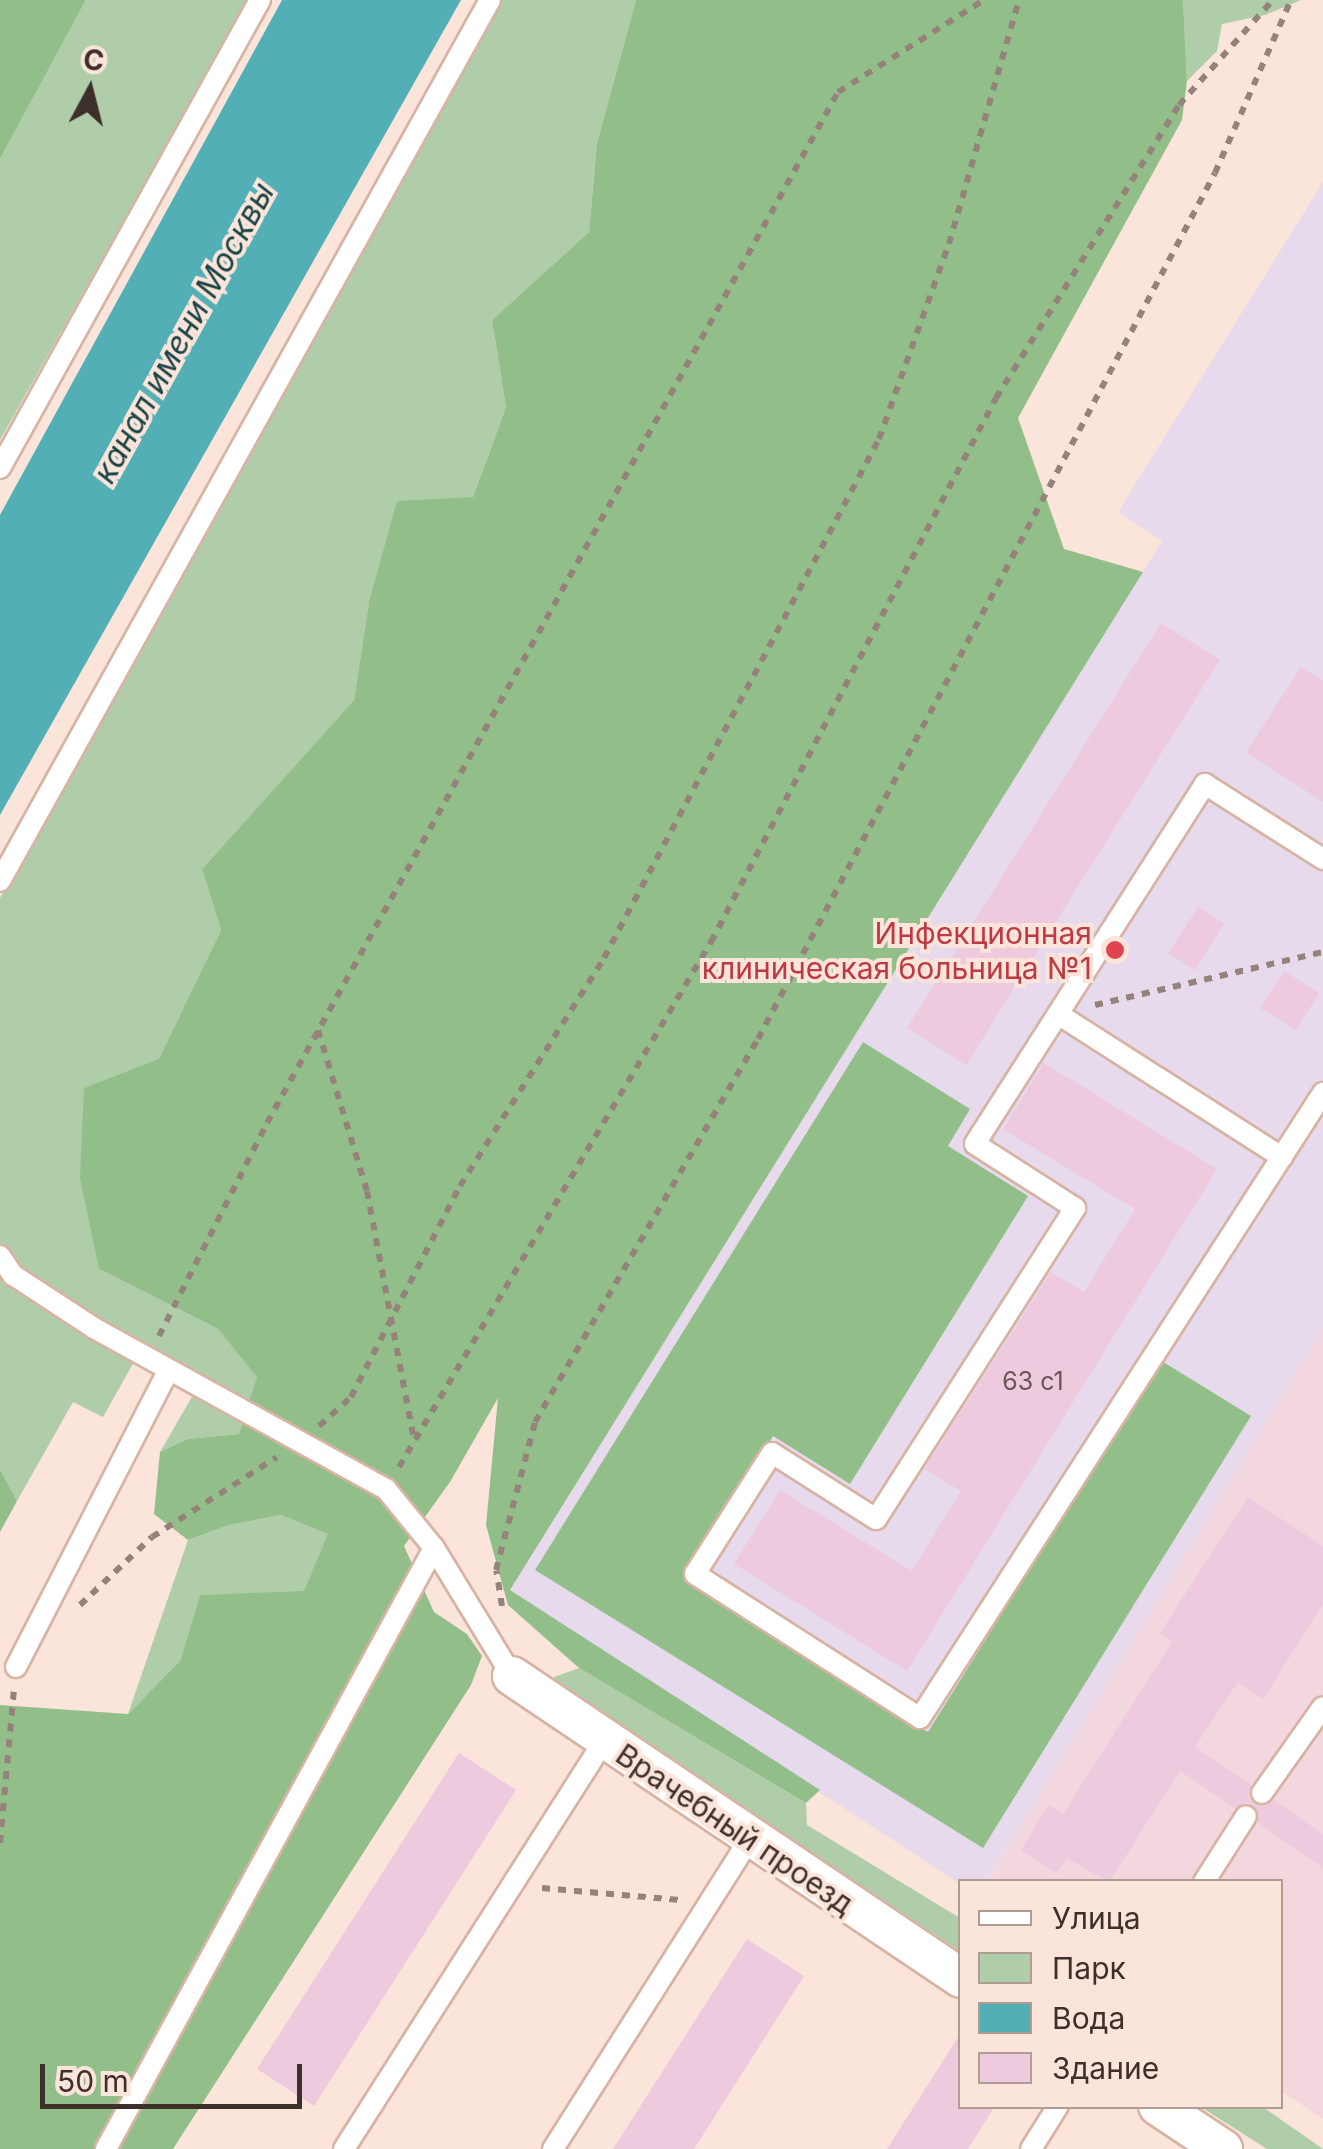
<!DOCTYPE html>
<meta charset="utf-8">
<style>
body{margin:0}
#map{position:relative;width:1323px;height:2149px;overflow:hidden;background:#fbe4da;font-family:Inter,sans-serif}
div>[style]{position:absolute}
.commercial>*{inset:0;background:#f2d7de}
.medical>*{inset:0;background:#e7daed}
.green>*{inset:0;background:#b0cdaa}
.forest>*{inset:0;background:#92bf89}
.water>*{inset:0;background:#51afb5}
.building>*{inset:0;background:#edcade}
.path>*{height:6px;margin-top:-3px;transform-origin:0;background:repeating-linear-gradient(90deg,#95827b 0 8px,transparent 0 16px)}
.roads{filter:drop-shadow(2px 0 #d7b3a3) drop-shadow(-2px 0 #d7b3a3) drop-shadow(0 2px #d7b3a3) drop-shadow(0 -2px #d7b3a3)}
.lane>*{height:20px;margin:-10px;padding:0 10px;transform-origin:10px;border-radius:10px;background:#fff}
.street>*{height:38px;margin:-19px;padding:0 19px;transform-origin:19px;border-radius:19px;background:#fff}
.dots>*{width:28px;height:28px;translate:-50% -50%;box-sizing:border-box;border:5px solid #fbe4da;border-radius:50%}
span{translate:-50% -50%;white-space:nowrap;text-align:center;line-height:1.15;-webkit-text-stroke:8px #fbe4da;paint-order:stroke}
.number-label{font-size:25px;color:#695656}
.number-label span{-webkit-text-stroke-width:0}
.health-label{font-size:30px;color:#be3a42}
.right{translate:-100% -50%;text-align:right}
.street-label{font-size:30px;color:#3d2f29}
.water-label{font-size:32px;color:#184446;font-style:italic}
.legend{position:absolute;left:958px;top:1879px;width:325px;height:230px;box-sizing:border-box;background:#fbe4da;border:2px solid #af9c93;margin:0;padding:12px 18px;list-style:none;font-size:30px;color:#3d2f29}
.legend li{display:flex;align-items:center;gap:20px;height:50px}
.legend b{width:50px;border:2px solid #af9c93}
.north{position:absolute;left:40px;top:40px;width:100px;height:100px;-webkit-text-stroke:8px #fbe4da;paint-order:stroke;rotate:7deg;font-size:28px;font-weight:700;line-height:40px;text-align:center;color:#3d2f29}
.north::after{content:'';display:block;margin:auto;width:35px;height:45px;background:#3d2f29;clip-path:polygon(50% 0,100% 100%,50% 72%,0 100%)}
.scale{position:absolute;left:40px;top:2064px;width:262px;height:45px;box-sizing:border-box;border:5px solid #3d2f29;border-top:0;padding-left:12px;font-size:30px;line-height:35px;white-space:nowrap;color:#3d2f29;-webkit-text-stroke:8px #fbe4da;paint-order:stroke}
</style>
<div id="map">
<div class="commercial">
<div style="clip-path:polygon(1323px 1327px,1323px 2119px,1281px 2091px,1280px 1882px,987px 1882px)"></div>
</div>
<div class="medical">
<div style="clip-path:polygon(1323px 182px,1323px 1327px,987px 1881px,960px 1884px,510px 1590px,1162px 541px,1118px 512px)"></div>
</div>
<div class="green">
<div style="clip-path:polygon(86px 0,248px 0,0 440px,0 159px)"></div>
<div style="clip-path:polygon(501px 0,636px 0,597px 143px,589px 232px,492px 320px,506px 407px,473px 497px,369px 602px,354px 700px,202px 869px,221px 930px,159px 1060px,99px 1269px,218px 1329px,258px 1377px,239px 1434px,187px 1439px,160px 1452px,204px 1376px,144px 1344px,103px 1417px,73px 1402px,17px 1501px,0 1469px,0 898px)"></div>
<div style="clip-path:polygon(1183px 0,1301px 0,1265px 15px,1222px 24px,1217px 51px,1187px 81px)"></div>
<div style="clip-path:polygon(283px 1515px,329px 1533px,304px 1592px,200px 1595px,180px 1661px,128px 1714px,188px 1540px,229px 1525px)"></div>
<div style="clip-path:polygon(579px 1668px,806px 1803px,807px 1825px,960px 1918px,960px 1951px,558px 1688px,554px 1677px)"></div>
<div style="clip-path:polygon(1201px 2107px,1263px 2107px,1323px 2149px,1267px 2149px)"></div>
</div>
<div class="forest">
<div style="clip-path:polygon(0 0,86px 0,0 159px)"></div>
<div style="clip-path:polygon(636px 0,1183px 0,1187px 81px,1182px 120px,1018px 418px,1064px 549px,1143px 572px,510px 1590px,820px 1790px,806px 1803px,579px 1668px,508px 1605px,486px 1525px,498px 1398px,450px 1482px,404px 1546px,434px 1612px,467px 1634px,482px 1656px,471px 1685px,173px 2149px,0 2149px,0 1705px,128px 1714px,180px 1661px,200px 1595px,304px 1591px,328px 1534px,282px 1515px,229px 1525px,188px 1540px,154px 1514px,160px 1452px,187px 1439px,239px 1434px,257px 1377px,218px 1329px,99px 1269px,80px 1178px,84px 1088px,159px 1059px,221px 930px,202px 869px,354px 700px,369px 602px,397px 501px,473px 497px,506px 407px,492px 320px,589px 232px,597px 143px)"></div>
<div style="clip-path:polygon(863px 1042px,970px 1109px,948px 1146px,1028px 1196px,850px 1484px,773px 1436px,684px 1581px,928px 1732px,1160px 1360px,1251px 1416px,983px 1848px,535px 1570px)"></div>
<div style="clip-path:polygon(0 1469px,17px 1501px,0 1532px)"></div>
</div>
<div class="water">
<div style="clip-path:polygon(282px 0,461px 0,0 815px,0 515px)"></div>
</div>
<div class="building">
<div style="clip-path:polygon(1161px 623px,1220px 660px,966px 1065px,907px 1028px)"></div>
<div style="clip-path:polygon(1301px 667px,1323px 681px,1323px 802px,1246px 752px)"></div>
<div style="clip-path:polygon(1198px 907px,1224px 924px,1195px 970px,1168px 953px)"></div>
<div style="clip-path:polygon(1284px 971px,1319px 993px,1296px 1030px,1260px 1008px)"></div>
<div style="clip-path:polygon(1044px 1063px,1217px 1169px,907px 1671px,734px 1564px,780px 1490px,912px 1571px,961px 1491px,924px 1469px,1051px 1272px,1084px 1292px,1135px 1209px,1003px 1129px)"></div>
<div style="clip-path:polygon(1248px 1497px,1323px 1546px,1323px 1604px,1263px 1699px,1238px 1682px,1195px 1747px,1251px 1785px,1249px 1798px,1255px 1805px,1267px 1806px,1274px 1800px,1323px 1834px,1323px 1868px,1258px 1823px,1254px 1805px,1246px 1802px,1235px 1808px,1180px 1771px,1109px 1882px,1068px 1859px,1056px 1873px,1021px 1850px,1048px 1805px,1063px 1814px,1172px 1642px,1160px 1633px)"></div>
<div style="clip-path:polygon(459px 1753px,516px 1790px,314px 2106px,257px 2069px)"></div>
<div style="clip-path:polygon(747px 1939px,804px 1976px,694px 2149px,613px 2149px)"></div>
<div style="clip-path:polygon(960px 2034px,960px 2106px,995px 2106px,968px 2149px,887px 2149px)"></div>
</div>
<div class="path">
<div style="left:1095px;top:1005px;width:234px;rotate:-13.1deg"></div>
<div style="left:318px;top:1030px;width:168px;rotate:73.1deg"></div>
<div style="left:367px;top:1191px;width:252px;rotate:79.3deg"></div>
<div style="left:159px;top:1336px;width:239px;rotate:-63.1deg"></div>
<div style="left:267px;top:1123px;width:1179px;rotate:-61.02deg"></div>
<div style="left:838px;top:92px;width:173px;rotate:-32.2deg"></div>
<div style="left:319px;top:1426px;width:43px;rotate:-42.2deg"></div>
<div style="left:351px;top:1397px;width:237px;rotate:-62.7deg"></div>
<div style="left:460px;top:1186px;width:270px;rotate:-57.7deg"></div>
<div style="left:604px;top:958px;width:587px;rotate:-62.08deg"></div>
<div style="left:879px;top:439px;width:207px;rotate:-70.3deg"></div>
<div style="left:949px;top:244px;width:254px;rotate:-74deg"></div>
<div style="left:399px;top:1467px;width:611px;rotate:-59.28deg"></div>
<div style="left:711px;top:942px;width:614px;rotate:-62.35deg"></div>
<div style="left:996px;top:398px;width:345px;rotate:-58deg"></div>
<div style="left:1179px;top:105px;width:141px;rotate:-48.2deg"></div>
<div style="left:80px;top:1605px;width:99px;rotate:-43.4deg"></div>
<div style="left:152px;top:1537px;width:148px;rotate:-32.6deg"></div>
<div style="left:502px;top:1606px;width:36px;rotate:-99deg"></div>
<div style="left:496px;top:1570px;width:153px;rotate:-75.2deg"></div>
<div style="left:535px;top:1422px;width:443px;rotate:-59.8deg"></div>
<div style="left:758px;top:1039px;width:979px;rotate:-62.18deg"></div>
<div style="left:1215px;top:173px;width:189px;rotate:-66.3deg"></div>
<div style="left:0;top:1843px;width:154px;rotate:-84.8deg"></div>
<div style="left:542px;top:1888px;width:138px;rotate:5deg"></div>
</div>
<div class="roads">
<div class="lane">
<div style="left:0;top:468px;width:535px;rotate:-60.95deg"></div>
<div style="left:1323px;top:859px;width:140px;rotate:-147.6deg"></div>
<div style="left:1205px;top:784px;width:427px;rotate:122.6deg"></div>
<div style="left:975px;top:1144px;width:119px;rotate:32.6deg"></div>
<div style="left:1075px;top:1208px;width:369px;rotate:122.6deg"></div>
<div style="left:876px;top:1519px;width:123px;rotate:-147.6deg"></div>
<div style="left:772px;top:1453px;width:143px;rotate:122.5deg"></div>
<div style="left:695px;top:1574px;width:267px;rotate:32.6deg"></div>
<div style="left:920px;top:1718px;width:744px;rotate:-57.19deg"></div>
<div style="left:0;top:881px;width:1008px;rotate:-60.92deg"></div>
<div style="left:1058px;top:1014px;width:266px;rotate:32.6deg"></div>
<div style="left:0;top:1256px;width:23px;rotate:56deg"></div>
<div style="left:13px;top:1275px;width:97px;rotate:33.2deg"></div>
<div style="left:94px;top:1328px;width:333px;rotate:28.9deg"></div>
<div style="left:386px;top:1489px;width:76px;rotate:50.9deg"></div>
<div style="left:434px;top:1548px;width:150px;rotate:58.6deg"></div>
<div style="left:16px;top:1667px;width:333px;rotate:-62.8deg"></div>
<div style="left:1262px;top:1793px;width:105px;rotate:-54.7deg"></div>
<div style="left:1204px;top:1882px;width:78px;rotate:-57.5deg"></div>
<div style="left:106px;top:2149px;width:685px;rotate:-61.38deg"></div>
<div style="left:344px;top:2149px;width:482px;rotate:-57.5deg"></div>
<div style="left:553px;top:2149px;width:366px;rotate:-57.6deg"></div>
<div style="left:1031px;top:2149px;width:51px;rotate:-57.9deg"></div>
</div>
<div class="street">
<div style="left:512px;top:1676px;width:541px;rotate:33.93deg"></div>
<div style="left:1158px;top:2106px;width:78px;rotate:33.5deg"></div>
</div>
</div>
<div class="dots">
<div style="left:1115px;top:950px;background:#e0444e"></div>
</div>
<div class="number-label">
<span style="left:1033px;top:1381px">63 с1</span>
</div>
<div class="health-label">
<span class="right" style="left:1092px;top:950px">Инфекционная<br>клиническая больница №1</span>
</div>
<div class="street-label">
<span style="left:735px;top:1829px;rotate:34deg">Врачебный проезд</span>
</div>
<div class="water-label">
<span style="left:184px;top:333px;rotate:-61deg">канал имени Москвы</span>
</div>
<ul class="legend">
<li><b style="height:12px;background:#fff"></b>Улица</li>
<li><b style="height:28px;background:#b0cdaa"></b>Парк</li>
<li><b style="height:28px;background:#51afb5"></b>Вода</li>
<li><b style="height:28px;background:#edcade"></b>Здание</li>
</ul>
<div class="north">С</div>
<div class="scale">50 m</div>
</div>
